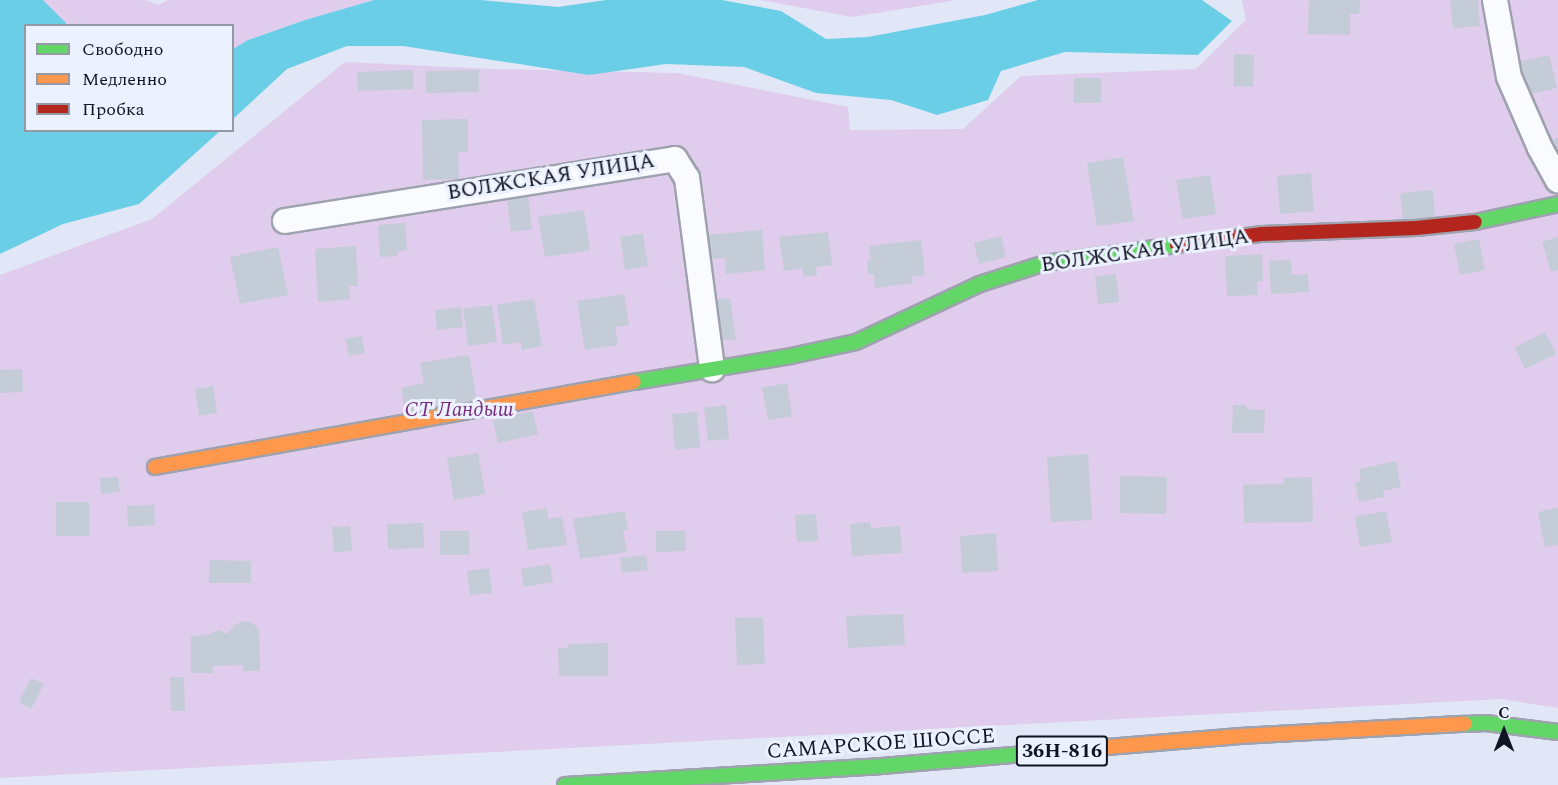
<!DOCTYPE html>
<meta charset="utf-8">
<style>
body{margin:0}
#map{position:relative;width:1558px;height:785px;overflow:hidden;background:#e1e7f6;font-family:Spectral,serif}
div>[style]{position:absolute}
.green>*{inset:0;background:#e0ccec}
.water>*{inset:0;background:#6bcee7}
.building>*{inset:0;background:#c4ccd7}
.roads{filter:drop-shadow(2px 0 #9ea2ae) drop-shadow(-2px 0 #9ea2ae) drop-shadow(0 2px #9ea2ae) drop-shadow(0 -2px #9ea2ae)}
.street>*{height:24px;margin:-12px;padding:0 12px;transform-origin:12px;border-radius:12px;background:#fafbfe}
.fast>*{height:14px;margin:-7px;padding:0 7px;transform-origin:7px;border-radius:7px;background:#63d668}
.slow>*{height:14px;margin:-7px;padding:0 7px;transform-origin:7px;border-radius:7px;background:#ff974d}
.jam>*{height:14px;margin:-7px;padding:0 7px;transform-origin:7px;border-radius:7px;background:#b3261e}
span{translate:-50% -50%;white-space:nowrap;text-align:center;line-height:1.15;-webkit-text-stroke:6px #ebf1fe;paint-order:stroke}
.shield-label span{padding:2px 4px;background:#ebf1fe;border:2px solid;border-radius:4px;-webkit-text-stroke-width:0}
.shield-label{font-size:20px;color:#101420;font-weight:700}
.street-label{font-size:21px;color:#101420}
.park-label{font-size:21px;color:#7a2e82;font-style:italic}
.legend{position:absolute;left:24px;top:24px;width:210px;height:108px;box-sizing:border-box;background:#ebf1fe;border:2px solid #9399a5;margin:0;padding:8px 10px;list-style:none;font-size:18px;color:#101420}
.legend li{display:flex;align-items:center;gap:12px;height:30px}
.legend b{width:30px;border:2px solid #9399a5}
.north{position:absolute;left:1474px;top:701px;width:60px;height:60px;-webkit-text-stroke:4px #ebf1fe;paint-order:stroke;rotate:0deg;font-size:16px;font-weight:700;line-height:24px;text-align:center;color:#101420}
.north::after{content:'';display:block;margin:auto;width:21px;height:27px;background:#101420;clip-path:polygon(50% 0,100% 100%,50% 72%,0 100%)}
</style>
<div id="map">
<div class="green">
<div style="clip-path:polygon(43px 0,146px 0,158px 5px,168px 0,374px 0,305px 20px,248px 40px,233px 49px,232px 26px,65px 25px)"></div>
<div style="clip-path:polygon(761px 0,956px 0,852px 17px)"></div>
<div style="clip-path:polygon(1242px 0,1558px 0,1558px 708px,1501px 699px,0 778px,0 275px,152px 219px,345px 62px,494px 69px,677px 73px,848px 107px,850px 130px,963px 129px,1021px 76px,1196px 69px,1246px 20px)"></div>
</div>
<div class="water">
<div style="clip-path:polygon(0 0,43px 0,66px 23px,65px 25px,26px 26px,26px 130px,220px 131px,139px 204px,63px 224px,0 254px)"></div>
<div style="clip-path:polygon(374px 0,481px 0,558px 7px,606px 0,722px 0,781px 11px,826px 39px,868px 37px,985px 15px,1038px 0,1202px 0,1232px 21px,1198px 55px,1065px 52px,1001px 71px,988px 100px,937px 115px,891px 100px,816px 93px,744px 67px,666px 64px,589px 75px,403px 46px,347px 46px,287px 69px,233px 119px,233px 49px,248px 40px,305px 20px)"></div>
</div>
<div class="building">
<div style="clip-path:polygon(1309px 0,1360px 0,1359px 14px,1350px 14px,1350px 35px,1308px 34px)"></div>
<div style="clip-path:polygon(1450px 0,1478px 0,1480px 26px,1453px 28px)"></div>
<div style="clip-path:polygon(1234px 54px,1254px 55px,1253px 87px,1234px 86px)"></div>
<div style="clip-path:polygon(1549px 55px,1557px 88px,1526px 95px,1519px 62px)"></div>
<div style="clip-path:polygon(413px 70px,413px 89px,358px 91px,357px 72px)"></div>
<div style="clip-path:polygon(479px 70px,479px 92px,426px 93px,426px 71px)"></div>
<div style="clip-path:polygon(1074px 78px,1101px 78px,1101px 103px,1074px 103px)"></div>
<div style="clip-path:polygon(468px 119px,468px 152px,458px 152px,459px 179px,423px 180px,422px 120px)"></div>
<div style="clip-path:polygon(1558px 138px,1558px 154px,1557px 154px,1554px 139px)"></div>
<div style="clip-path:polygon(1123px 157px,1134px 221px,1097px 226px,1087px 163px)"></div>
<div style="clip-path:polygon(1311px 173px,1314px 211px,1280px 214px,1277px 176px)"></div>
<div style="clip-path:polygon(1210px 175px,1216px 214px,1183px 219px,1176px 180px)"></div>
<div style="clip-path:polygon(1433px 190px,1435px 217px,1403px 220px,1400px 193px)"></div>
<div style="clip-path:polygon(528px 196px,532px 229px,511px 232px,507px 199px)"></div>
<div style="clip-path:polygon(584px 210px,590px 250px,545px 257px,538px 217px)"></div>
<div style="clip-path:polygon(405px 223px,407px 250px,398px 251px,398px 256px,380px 257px,378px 225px)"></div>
<div style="clip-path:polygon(762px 230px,765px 270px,726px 274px,725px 258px,707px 260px,705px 235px)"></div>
<div style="clip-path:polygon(828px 232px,832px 265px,816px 267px,817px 275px,803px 277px,802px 268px,784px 271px,779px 237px)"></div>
<div style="clip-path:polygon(643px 233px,648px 266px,625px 270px,620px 237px)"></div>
<div style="clip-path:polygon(1001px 236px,1006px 257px,979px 264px,974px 243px)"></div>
<div style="clip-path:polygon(1558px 237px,1558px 270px,1551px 272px,1542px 242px)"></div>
<div style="clip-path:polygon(1479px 239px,1485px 270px,1460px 275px,1454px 244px)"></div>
<div style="clip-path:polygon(921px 240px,925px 275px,912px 277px,913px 283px,875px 288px,874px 274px,868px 275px,867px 261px,871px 260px,869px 246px)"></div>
<div style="clip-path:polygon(356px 246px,358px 286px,349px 286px,350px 299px,318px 302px,315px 249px)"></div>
<div style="clip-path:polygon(278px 247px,288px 295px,240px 304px,230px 257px)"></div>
<div style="clip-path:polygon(1262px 254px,1263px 281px,1257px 281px,1258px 295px,1227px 296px,1225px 256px)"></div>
<div style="clip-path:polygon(1291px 260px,1292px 275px,1308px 274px,1309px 292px,1271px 294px,1269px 261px)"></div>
<div style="clip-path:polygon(1116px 274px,1119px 302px,1098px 304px,1095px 276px)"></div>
<div style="clip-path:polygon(624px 294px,629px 325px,615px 327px,618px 345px,585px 350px,577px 301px)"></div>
<div style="clip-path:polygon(730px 298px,736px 339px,718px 341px,713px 300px)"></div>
<div style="clip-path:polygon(534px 299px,542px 346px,522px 350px,521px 342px,503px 345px,497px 305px)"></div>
<div style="clip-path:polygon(492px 305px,497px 342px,468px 346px,463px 309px)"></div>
<div style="clip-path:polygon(461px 307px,463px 327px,437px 330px,435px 310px)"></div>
<div style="clip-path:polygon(1545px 332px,1556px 354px,1525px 369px,1515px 347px)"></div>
<div style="clip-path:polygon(361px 336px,365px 353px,349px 356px,345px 339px)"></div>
<div style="clip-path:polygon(469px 355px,477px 400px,405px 413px,401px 388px,424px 383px,420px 363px)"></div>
<div style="clip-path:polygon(22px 369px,23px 392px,0 393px,0 370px)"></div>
<div style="clip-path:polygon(787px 383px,792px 416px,768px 420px,762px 388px)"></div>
<div style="clip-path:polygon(213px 386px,217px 413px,199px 416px,195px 389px)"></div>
<div style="clip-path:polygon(726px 405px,729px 439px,708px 441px,704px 408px)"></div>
<div style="clip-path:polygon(1233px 405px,1246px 405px,1246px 409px,1265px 410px,1264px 433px,1232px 433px)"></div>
<div style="clip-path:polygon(533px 411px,538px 434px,498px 443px,493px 420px)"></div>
<div style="clip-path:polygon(697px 412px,700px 447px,675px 450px,672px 414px)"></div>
<div style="clip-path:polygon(478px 453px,485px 494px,454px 500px,447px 458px)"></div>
<div style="clip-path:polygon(1088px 454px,1092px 520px,1051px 522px,1047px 457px)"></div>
<div style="clip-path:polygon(1396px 461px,1401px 487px,1383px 491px,1384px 497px,1359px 502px,1355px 483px,1361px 481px,1359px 469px)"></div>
<div style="clip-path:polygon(1120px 476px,1167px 477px,1166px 514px,1120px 513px)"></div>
<div style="clip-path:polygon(118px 477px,120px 492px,101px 494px,100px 478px)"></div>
<div style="clip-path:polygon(1312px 477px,1313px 522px,1244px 523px,1243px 485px,1284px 484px,1284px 478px)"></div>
<div style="clip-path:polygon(56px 502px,89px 502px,89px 536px,56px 536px)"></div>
<div style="clip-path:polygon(154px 505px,155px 525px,128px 527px,127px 506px)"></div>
<div style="clip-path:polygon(547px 508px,548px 519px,562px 517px,567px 545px,528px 550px,522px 512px)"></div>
<div style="clip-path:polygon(1558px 508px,1558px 545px,1545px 547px,1538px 512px)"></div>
<div style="clip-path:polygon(625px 511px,628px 529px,623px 530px,627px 552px,580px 559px,573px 519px)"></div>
<div style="clip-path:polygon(1386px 511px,1392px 542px,1360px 547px,1355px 517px)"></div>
<div style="clip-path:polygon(816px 514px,818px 541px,797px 542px,795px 515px)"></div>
<div style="clip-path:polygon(870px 522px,871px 528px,900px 526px,902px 553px,852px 556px,850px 524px)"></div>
<div style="clip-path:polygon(423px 523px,424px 548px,388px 549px,387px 524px)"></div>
<div style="clip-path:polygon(350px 526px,352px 551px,334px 552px,332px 527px)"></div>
<div style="clip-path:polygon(440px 531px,469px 531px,469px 555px,440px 555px)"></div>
<div style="clip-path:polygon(656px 531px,685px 531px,686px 551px,656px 552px)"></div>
<div style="clip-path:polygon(996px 533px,998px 571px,962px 573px,960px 536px)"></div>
<div style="clip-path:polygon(646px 555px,648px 570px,622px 573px,620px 558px)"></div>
<div style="clip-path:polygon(209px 560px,251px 561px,251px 583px,209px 583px)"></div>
<div style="clip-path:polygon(550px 564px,553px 582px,524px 587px,521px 569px)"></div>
<div style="clip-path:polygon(489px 568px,492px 593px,470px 595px,467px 571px)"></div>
<div style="clip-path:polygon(903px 614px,905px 645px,848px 648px,846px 616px)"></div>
<div style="clip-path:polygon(763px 617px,765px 664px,737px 665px,735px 618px)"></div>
<div style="clip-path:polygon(245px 621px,254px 624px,259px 631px,260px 671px,243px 671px,243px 665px,213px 666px,213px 673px,191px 673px,191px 636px,208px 635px,219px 630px,227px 634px,236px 624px)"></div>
<div style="clip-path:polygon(608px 643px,608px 676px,559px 676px,558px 648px,568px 648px,568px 644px)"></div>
<div style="clip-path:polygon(170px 677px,184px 677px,185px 711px,171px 711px)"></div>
<div style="clip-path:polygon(31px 678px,44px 684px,31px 709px,19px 702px)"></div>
</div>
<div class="roads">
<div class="street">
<div style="left:1495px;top:0;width:78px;rotate:79.7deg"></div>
<div style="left:1509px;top:77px;width:77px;rotate:66.4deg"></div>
<div style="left:1540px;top:148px;width:37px;rotate:61deg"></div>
<div style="left:285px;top:221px;width:395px;rotate:-9deg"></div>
<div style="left:675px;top:159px;width:22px;rotate:58deg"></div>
<div style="left:687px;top:178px;width:193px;rotate:82.5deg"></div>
</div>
<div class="fast">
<div style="left:1475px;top:222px;width:85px;rotate:-12.2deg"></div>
<div style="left:634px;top:382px;width:159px;rotate:-9.4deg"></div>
<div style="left:791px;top:356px;width:66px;rotate:-12.2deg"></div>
<div style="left:856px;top:342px;width:137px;rotate:-25.1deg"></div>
<div style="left:980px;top:284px;width:68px;rotate:-17.9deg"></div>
<div style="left:1045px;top:263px;width:133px;rotate:-7.8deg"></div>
<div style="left:1465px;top:724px;width:21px;rotate:-3deg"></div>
<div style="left:1486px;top:723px;width:73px;rotate:7.1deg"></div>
<div style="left:565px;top:785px;width:306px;rotate:-3.4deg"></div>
<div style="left:870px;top:767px;width:202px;rotate:-4.8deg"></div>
</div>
<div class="slow">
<div style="left:155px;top:467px;width:486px;rotate:-10.1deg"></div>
<div style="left:1071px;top:750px;width:170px;rotate:-4.7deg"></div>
<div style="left:1240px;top:736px;width:225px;rotate:-3.1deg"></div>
</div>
<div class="jam">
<div style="left:1177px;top:245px;width:86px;rotate:-7.4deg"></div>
<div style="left:1262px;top:234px;width:154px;rotate:-2.2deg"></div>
<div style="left:1416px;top:228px;width:59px;rotate:-5.8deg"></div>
</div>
</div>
<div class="shield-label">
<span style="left:1062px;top:751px">36Н-816</span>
</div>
<div class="street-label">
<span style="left:551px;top:177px;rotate:-9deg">ВОЛЖСКАЯ УЛИЦА</span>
<span style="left:1145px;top:251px;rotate:-8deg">ВОЛЖСКАЯ УЛИЦА</span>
<span style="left:881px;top:744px;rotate:-4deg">САМАРСКОЕ ШОССЕ</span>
</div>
<div class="park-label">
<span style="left:459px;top:410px">СТ Ландыш</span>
</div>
<ul class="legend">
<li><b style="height:8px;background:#63d668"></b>Свободно</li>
<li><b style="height:8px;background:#ff974d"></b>Медленно</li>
<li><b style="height:8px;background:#b3261e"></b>Пробка</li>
</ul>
<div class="north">С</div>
</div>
